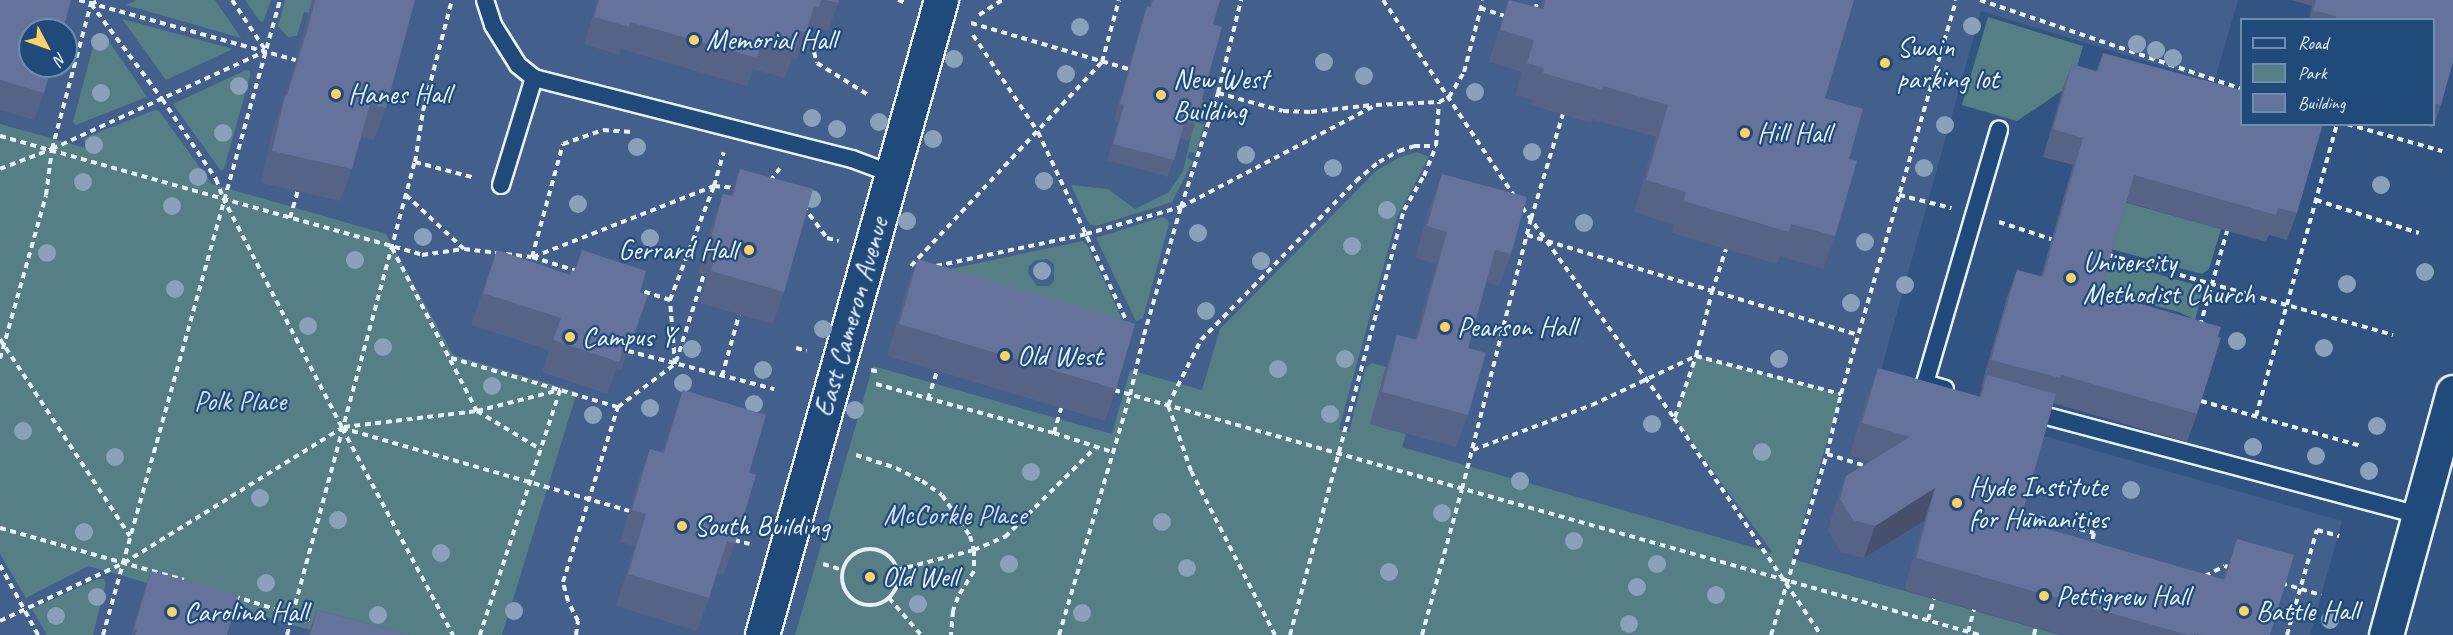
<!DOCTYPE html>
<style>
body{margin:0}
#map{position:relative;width:2453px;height:635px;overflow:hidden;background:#315482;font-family:Caveat,sans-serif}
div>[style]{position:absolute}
.built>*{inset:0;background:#43608c}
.green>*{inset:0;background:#557e85}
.path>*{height:4px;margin-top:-2px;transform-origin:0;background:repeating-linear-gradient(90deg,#e8f1f8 0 6px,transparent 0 10.5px)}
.path>.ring{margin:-2px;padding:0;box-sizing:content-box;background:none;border:4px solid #e8f1f8;border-radius:50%}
.roads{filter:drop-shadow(2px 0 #e8f1f8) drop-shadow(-2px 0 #e8f1f8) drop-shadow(0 2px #e8f1f8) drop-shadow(0 -2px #e8f1f8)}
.service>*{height:16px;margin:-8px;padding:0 8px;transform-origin:8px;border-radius:8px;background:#1f4a7a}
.minor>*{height:33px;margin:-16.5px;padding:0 16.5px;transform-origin:16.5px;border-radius:16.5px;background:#1f4a7a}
.secondary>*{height:33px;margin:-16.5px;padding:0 16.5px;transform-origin:16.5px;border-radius:16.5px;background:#1f4a7a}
.trees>*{width:18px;height:18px;margin:-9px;border-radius:50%;background:#8aa1ba}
.wall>*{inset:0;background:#566286}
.shaded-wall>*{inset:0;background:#46506d}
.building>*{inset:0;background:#64729c}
.dots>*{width:16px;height:16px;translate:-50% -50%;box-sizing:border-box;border:3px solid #1f4a7a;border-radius:50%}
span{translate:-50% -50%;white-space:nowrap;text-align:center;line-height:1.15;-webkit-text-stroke:4.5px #1f4a7a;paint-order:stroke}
.poi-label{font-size:28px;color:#e8f1f8}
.left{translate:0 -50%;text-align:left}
.right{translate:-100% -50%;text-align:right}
.street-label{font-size:28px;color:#e8f1f8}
.park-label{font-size:28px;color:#d2e0e7}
.legend{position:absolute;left:2240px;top:18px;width:195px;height:108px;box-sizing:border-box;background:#1f4a7a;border:2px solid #6f8dac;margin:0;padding:8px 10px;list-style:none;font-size:18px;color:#e8f1f8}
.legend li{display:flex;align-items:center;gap:12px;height:30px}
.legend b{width:30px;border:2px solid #6f8dac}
.north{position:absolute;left:18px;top:18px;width:60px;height:60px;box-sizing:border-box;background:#1f4a7a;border:2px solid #6f8dac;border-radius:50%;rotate:131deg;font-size:16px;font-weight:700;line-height:24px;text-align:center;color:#e8f1f8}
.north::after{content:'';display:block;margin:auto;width:21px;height:27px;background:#ffd166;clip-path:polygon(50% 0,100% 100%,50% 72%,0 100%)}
</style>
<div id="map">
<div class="built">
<div style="clip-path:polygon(evenodd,0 0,2238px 0,2214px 82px,1981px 11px,1876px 388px,2342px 521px,2310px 635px,0 635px,0 0,30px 30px,66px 30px,66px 66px,30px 66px,30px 30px)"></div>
</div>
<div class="green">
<div style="clip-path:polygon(137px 0,215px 0,241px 38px,126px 5px)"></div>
<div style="clip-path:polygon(245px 0,271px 0,263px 22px,260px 21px)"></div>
<div style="clip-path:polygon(285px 0,313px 0,309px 13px,304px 12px,297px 36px,288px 37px,278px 26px)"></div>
<div style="clip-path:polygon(1988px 17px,2083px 46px,2072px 84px,2017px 121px,1962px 105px)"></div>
<div style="clip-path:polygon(122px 19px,233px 49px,166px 80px)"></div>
<div style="clip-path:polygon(102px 35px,108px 40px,147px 97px,76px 125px,73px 122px,95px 39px)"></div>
<div style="clip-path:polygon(246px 70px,250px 71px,250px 76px,224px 169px,221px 171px,173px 104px)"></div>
<div style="clip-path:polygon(1200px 97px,1206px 104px,1207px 110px,1207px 115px,1201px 115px,1199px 123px,1204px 125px,1196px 153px,1189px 152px,1187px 158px,1193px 161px,1172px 202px,1096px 226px,1089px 224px,1071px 185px,1108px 189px,1135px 209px,1169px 192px,1183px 171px)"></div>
<div style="clip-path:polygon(155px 110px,159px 111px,212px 184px,386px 234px,453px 355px,577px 392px,502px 635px,328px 635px,88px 566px,26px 598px,0 554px,0 124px,86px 148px,84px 138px)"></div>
<div style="clip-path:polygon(1417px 152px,1429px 157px,1397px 217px,1339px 429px,1349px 432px,1366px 367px,1372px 363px,1386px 367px,1370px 424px,1406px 434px,1402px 447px,1773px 553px,1674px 418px,1696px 356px,1841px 394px,1792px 559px,2060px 635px,795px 635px,873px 366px,1112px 434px,1130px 370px,1202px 390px,1220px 329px,1376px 171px,1400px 157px)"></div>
<div style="clip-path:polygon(2124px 202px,2221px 229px,2209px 269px,2202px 274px,2111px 249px)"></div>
<div style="clip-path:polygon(1162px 217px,1168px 220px,1169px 224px,1143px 318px,1136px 321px,1096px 238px)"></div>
<div style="clip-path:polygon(evenodd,1083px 241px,1088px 247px,1123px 321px,945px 270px,1083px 241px,1047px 259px,1054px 264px,1054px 281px,1049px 286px,1037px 286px,1028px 273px,1029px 266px,1036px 260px,1047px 259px)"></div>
<div style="clip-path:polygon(2108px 260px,2199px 286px,2202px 293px,2195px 320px,2179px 312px,2137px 301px,2130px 301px,2090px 320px)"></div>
<div style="clip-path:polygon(98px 579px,104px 579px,106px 583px,93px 635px,47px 635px,32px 609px)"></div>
</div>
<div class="path">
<div style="left:79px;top:0;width:225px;rotate:15.5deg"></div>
<div style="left:232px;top:0;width:61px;rotate:56.3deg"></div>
<div style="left:898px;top:0;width:9px;rotate:21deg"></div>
<div style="left:1383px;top:0;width:236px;rotate:56.2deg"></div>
<div style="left:1980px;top:0;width:277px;rotate:18.8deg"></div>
<div style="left:91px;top:4px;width:119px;rotate:53.2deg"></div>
<div style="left:162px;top:99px;width:97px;rotate:56deg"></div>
<div style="left:216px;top:179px;width:20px;rotate:70deg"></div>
<div style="left:223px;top:198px;width:259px;rotate:62.6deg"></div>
<div style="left:342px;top:428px;width:235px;rotate:61.8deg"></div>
<div style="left:91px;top:4px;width:10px;rotate:-24deg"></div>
<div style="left:1480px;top:8px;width:29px;rotate:18deg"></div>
<div style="left:1535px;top:10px;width:10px;rotate:-73deg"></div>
<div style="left:979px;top:15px;width:27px;rotate:-33deg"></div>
<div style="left:971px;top:23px;width:164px;rotate:16.3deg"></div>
<div style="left:820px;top:29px;width:24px;rotate:105deg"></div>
<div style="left:814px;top:52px;width:11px;rotate:75deg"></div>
<div style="left:817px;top:63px;width:62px;rotate:31.9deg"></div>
<div style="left:973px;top:35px;width:117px;rotate:56.2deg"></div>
<div style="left:1038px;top:132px;width:212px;rotate:64.9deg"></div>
<div style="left:1218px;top:93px;width:67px;rotate:15.5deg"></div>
<div style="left:1283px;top:111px;width:28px;rotate:2deg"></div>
<div style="left:1311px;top:112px;width:61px;rotate:-6.5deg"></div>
<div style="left:2347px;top:124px;width:99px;rotate:15.9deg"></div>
<div style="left:0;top:136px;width:438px;rotate:15.7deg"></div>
<div style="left:422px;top:255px;width:42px;rotate:-8.1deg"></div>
<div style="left:464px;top:249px;width:68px;rotate:6.7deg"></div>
<div style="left:532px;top:257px;width:47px;rotate:17.3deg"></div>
<div style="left:415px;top:162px;width:62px;rotate:14.9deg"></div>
<div style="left:0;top:169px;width:56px;rotate:-21deg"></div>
<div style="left:52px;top:149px;width:235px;rotate:-24.6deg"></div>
<div style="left:770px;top:181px;width:16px;rotate:-52deg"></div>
<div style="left:406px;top:195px;width:79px;rotate:43deg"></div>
<div style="left:1899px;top:195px;width:54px;rotate:14deg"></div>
<div style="left:2316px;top:200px;width:108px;rotate:17.8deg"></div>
<div style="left:803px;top:206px;width:40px;rotate:53deg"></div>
<div style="left:827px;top:238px;width:12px;rotate:14deg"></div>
<div style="left:1522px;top:207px;width:260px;rotate:54.2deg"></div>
<div style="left:1674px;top:418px;width:262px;rotate:55.9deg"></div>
<div style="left:290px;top:218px;width:29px;rotate:-74deg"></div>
<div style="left:1999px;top:222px;width:55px;rotate:18.1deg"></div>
<div style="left:1527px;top:235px;width:346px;rotate:16.8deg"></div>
<div style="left:392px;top:248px;width:184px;rotate:62.5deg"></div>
<div style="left:477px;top:411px;width:74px;rotate:31.1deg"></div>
<div style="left:2109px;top:255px;width:295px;rotate:15.7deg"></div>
<div style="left:532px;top:257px;width:117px;rotate:-74.7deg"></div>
<div style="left:563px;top:144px;width:42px;rotate:-19.3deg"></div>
<div style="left:603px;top:130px;width:29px;rotate:4deg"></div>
<div style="left:533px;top:257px;width:194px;rotate:-21.4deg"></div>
<div style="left:714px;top:186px;width:23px;rotate:5deg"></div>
<div style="left:911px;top:266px;width:279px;rotate:-46.9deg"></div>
<div style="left:1102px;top:62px;width:64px;rotate:-74.7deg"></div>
<div style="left:936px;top:266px;width:153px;rotate:-12deg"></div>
<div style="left:1086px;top:234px;width:99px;rotate:-15.9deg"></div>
<div style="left:1181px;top:207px;width:220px;rotate:-27.6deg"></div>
<div style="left:1376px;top:105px;width:63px;rotate:-2.7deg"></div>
<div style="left:1439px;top:102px;width:11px;rotate:-27deg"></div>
<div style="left:1449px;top:97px;width:29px;rotate:-59deg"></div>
<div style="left:1464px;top:72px;width:74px;rotate:-75.2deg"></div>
<div style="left:670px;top:300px;width:122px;rotate:-68.9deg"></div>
<div style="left:714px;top:186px;width:35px;rotate:-74deg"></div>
<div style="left:2200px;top:326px;width:99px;rotate:-74.1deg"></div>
<div style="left:0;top:339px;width:236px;rotate:56.6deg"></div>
<div style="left:796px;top:348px;width:11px;rotate:15deg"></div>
<div style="left:628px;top:351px;width:151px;rotate:14.6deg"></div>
<div style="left:451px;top:358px;width:174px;rotate:16.4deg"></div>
<div style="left:0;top:359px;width:170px;rotate:-74.3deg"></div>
<div style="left:46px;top:195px;width:46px;rotate:-82.6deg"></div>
<div style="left:52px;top:149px;width:154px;rotate:-75deg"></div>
<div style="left:676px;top:362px;width:92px;rotate:-72.3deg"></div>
<div style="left:871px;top:370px;width:9px;rotate:13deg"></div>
<div style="left:722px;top:376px;width:63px;rotate:-74.4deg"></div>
<div style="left:876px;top:384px;width:185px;rotate:15.4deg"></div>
<div style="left:1054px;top:433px;width:61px;rotate:18.1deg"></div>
<div style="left:1114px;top:390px;width:900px;rotate:15.8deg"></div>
<div style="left:928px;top:399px;width:29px;rotate:-72deg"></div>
<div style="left:2201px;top:401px;width:166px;rotate:15.7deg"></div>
<div style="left:2256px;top:416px;width:303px;rotate:-74.5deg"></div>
<div style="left:1675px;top:417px;width:65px;rotate:-71deg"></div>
<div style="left:1696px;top:356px;width:66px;rotate:-76deg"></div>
<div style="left:1712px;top:292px;width:45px;rotate:-72deg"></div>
<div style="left:344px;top:427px;width:134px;rotate:-6.9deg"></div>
<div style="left:477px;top:411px;width:86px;rotate:-14.2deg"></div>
<div style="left:560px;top:390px;width:258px;rotate:108.1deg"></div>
<div style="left:1054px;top:433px;width:26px;rotate:-74deg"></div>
<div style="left:1473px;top:450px;width:127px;rotate:-20.7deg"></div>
<div style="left:1592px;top:405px;width:115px;rotate:-25.2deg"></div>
<div style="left:1696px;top:356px;width:150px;rotate:14.7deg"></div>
<div style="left:1827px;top:454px;width:41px;rotate:17.1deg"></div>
<div style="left:856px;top:455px;width:42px;rotate:18deg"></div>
<div style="left:896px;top:468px;width:29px;rotate:27deg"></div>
<div style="left:922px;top:481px;width:24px;rotate:35deg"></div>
<div style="left:942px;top:495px;width:50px;rotate:55.7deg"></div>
<div style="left:970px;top:536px;width:15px;rotate:74deg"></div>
<div style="left:974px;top:550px;width:21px;rotate:90deg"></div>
<div style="left:974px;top:571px;width:31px;rotate:122deg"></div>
<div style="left:958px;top:597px;width:15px;rotate:110deg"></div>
<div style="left:953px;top:611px;width:24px;rotate:95deg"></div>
<div style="left:2019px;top:512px;width:78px;rotate:15.6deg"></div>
<div style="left:2094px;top:533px;width:13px;rotate:103deg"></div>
<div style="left:0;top:528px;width:191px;rotate:15.8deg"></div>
<div style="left:734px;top:540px;width:16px;rotate:14deg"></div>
<div class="ring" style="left:842px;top:549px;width:52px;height:52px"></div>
<div style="left:823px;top:564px;width:21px;rotate:17deg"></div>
<div style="left:0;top:565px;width:80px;rotate:61.5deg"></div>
<div style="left:897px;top:570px;width:80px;rotate:-14.6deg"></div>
<div style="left:974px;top:550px;width:34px;rotate:-23deg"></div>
<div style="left:1005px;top:537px;width:128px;rotate:-44.7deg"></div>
<div style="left:2205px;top:576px;width:22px;rotate:-27deg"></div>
<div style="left:2225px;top:566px;width:6px;rotate:18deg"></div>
<div style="left:2281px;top:583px;width:42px;rotate:16.7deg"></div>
<div style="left:234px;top:596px;width:85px;rotate:17.8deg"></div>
<div style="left:889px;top:598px;width:49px;rotate:49.1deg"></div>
<div style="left:1928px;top:620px;width:22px;rotate:-74deg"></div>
<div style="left:0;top:621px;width:137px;rotate:-25.1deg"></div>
<div style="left:124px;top:563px;width:256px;rotate:-31.8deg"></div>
<div style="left:342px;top:428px;width:299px;rotate:16.1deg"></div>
<div style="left:1968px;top:632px;width:28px;rotate:-75deg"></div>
<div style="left:103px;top:635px;width:659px;rotate:-74.42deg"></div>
<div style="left:287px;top:635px;width:490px;rotate:-74.9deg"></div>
<div style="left:415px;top:162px;width:52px;rotate:-81.1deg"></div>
<div style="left:423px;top:111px;width:115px;rotate:-75.4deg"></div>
<div style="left:576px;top:635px;width:14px;rotate:-82deg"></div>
<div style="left:578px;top:621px;width:22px;rotate:-117deg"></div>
<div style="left:568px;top:601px;width:20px;rotate:-105deg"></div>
<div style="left:563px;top:582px;width:183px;rotate:-72.6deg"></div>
<div style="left:618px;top:407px;width:71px;rotate:-37deg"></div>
<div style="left:675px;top:364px;width:64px;rotate:-94.5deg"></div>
<div style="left:670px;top:300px;width:36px;rotate:-162deg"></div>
<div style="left:1059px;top:635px;width:250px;rotate:-73.5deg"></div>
<div style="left:1130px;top:395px;width:62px;rotate:-76.9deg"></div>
<div style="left:1144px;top:335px;width:133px;rotate:-73.9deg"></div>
<div style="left:1181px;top:207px;width:120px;rotate:-72deg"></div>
<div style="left:1218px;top:93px;width:96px;rotate:-76.1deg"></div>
<div style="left:1275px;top:635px;width:184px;rotate:-117.1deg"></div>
<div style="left:1191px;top:471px;width:70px;rotate:-109.2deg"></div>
<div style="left:1168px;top:405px;width:73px;rotate:-63.1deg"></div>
<div style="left:1201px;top:340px;width:222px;rotate:-45.7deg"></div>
<div style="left:1356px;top:181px;width:30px;rotate:-40deg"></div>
<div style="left:1379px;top:162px;width:23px;rotate:-29deg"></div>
<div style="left:1399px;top:151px;width:16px;rotate:-18deg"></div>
<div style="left:1414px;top:146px;width:22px"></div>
<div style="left:1290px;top:635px;width:440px;rotate:-75deg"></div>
<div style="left:1404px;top:210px;width:39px;rotate:-60deg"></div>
<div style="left:1424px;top:176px;width:32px;rotate:-68deg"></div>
<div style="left:1436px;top:146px;width:44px;rotate:-86.1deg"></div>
<div style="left:1422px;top:635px;width:151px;rotate:-74.7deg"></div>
<div style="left:1462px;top:489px;width:279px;rotate:-75.7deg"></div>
<div style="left:1531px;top:219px;width:110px;rotate:-73.1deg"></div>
<div style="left:1771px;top:635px;width:189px;rotate:-72.8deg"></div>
<div style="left:1827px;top:454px;width:62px;rotate:-76.9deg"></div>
<div style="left:1841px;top:394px;width:410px;rotate:-73.7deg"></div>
<div style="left:2034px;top:635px;width:9px;rotate:-77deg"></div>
<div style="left:2287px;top:635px;width:109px;rotate:-74.1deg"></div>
<div style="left:2317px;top:530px;width:23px;rotate:15deg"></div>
</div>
<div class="roads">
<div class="service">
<div style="left:485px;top:0;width:26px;rotate:72deg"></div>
<div style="left:493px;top:25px;width:47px;rotate:58deg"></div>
<div style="left:518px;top:65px;width:21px;rotate:39deg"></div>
<div style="left:534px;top:78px;width:328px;rotate:14.3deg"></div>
<div style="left:852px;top:159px;width:43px;rotate:20.6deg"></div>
<div style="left:501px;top:185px;width:112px;rotate:-72.9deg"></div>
<div style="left:1945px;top:389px;width:21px;rotate:-163deg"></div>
<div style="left:1925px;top:383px;width:264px;rotate:-73.7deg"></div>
<div style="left:2028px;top:411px;width:405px;rotate:14.9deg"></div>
</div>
<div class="minor">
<div style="left:762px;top:635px;width:660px;rotate:-74.26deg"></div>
</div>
<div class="secondary">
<div style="left:2386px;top:635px;width:252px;rotate:-74.6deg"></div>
</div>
</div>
<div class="trees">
<div style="left:1972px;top:26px"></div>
<div style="left:1080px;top:27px"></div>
<div style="left:100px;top:42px"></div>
<div style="left:2137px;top:44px"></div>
<div style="left:2156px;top:50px"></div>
<div style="left:2173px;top:58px"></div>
<div style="left:954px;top:59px"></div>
<div style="left:1324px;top:62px"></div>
<div style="left:1066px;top:74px"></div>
<div style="left:1364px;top:76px"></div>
<div style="left:239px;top:86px"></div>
<div style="left:1475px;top:92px"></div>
<div style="left:101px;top:93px"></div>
<div style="left:812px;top:118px"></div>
<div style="left:879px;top:122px"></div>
<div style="left:1945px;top:125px"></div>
<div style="left:837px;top:129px"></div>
<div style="left:223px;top:133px"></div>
<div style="left:933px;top:139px"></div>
<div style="left:94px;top:145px"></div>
<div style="left:637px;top:147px"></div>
<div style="left:1532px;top:152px"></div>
<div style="left:1246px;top:155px"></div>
<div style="left:1333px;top:168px"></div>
<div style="left:1924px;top:168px"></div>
<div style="left:198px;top:177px"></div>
<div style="left:1044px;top:181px"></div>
<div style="left:83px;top:182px"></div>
<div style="left:2381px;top:185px"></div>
<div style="left:812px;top:199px"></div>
<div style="left:578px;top:204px"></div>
<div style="left:172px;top:206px"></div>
<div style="left:1387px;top:210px"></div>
<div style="left:907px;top:221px"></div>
<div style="left:1584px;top:223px"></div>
<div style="left:1198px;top:233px"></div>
<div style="left:423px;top:237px"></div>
<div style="left:650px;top:238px"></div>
<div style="left:1865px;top:242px"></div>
<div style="left:1352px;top:246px"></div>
<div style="left:47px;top:253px"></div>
<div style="left:355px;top:260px"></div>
<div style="left:1261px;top:261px"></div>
<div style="left:1042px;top:271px"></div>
<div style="left:2425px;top:272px"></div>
<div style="left:2347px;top:284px"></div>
<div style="left:1905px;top:285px"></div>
<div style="left:175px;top:289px"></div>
<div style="left:1851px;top:303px"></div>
<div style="left:1206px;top:311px"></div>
<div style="left:308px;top:326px"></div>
<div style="left:823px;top:329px"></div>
<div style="left:2237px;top:341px"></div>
<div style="left:383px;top:347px"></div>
<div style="left:2324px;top:348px"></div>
<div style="left:692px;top:349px"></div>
<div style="left:1345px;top:359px"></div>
<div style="left:1779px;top:359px"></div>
<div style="left:1278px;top:369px"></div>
<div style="left:763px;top:370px"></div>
<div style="left:683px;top:383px"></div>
<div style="left:492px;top:386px"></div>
<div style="left:754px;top:404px"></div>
<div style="left:650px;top:408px"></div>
<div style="left:855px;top:410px"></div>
<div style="left:1330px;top:414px"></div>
<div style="left:593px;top:415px"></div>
<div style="left:1652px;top:424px"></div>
<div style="left:2377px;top:426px"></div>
<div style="left:23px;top:431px"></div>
<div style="left:2253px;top:447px"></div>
<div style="left:1762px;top:452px"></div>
<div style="left:2316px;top:456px"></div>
<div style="left:115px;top:457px"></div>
<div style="left:2369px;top:471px"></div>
<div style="left:1031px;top:472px"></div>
<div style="left:1520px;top:481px"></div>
<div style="left:2131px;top:490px"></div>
<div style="left:260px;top:498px"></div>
<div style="left:1442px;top:513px"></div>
<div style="left:338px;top:520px"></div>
<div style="left:1162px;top:522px"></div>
<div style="left:84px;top:532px"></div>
<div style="left:1574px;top:541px"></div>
<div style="left:441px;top:553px"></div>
<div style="left:1009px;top:564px"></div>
<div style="left:1657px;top:564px"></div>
<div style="left:1187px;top:568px"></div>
<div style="left:1389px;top:572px"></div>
<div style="left:266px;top:583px"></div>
<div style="left:1637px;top:587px"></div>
<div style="left:1716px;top:595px"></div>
<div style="left:97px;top:597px"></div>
<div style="left:918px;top:604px"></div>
<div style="left:514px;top:611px"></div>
<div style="left:1082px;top:613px"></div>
<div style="left:378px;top:615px"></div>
<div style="left:56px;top:616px"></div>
<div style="left:2330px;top:620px"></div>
<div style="left:1629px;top:624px"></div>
</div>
<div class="wall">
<div style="clip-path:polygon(0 0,44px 93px,34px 120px,0 110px)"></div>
<div style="clip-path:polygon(312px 0,415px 0,386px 108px,374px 140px,361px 137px,352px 169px,340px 201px,261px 183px,273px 128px,285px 96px,296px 60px)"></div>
<div style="clip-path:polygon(594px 0,839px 0,828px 31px,812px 26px,809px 35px,805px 34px,796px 60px,792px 59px,785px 78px,753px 69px,747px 86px,621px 49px,619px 55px,584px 44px,597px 1px)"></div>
<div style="clip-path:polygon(1151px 0,1220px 0,1213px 24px,1195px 124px,1189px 141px,1180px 138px,1168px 177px,1107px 160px,1118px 122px,1114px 120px,1141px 23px,1147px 6px,1149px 6px)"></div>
<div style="clip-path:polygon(1509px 0,1541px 8px,1543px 0,1854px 0,1825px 98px,1849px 159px,1835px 236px,1823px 269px,1780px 256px,1777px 264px,1726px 249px,1672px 233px,1674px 225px,1634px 212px,1656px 137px,1592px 119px,1591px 123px,1531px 105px,1533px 100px,1515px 95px,1522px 72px,1489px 62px,1498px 32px)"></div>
<div style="clip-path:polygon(2291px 0,2453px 0,2441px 105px,2433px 128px,2420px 124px,2433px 124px,2433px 20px,2309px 20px,2312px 6px)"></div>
<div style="clip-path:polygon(2103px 53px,2297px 213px,2287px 240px,2269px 235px,2266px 242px,2126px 202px,2100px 292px,2197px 414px,2187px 442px,2053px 403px,2020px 521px,2223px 579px,2237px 539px,2270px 635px,2063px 635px,1904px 590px,1924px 521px,1864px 558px,1841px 552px,1828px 531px,1834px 508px,1846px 476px,1870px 461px,1850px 455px,1866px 400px,1878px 368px,1979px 397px,1982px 387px,1981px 387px,2007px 297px,2017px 270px,2041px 276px,2073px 165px,2043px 157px,2062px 91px,2072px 64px,2096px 71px)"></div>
<div style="clip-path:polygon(740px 169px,784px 292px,773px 324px,699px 303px,707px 275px,698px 273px,711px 226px,723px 194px,731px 196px)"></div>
<div style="clip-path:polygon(1442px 174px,1511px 254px,1499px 286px,1486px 282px,1468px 348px,1468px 415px,1456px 447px,1370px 424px,1386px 367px,1397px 335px,1415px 339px,1436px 264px,1415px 258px,1430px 206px)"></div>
<div style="clip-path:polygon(497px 250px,570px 275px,574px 271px,582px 250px,640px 292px,633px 338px,621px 370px,617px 368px,607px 394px,542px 372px,549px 350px,471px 325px)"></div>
<div style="clip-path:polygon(918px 259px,1116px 389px,1105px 421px,887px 356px,906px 291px)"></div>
<div style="clip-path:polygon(683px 390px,749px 473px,735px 544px,723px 576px,717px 573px,709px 598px,697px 631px,616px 606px,635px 546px,620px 542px,638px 481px,650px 449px,662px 453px,672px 422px)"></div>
<div style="clip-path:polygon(151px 571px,227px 635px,131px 635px,143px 594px)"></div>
<div style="clip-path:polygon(317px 610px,411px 635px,308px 635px)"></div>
</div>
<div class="shaded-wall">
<div style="clip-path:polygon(1935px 488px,1924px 521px,1864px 558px,1875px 526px)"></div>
</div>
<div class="building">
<div style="clip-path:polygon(0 0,71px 0,63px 30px,30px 30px,30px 66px,52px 66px,44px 93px,0 80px)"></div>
<div style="clip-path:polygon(315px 0,415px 0,386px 108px,370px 104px,352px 169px,272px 151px,285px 96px,287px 95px,308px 28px)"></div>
<div style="clip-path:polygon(599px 0,821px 0,819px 7px,814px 6px,806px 33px,800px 31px,795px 51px,762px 41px,757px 58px,630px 22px,629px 27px,594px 17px)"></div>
<div style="clip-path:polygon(825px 0,839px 0,838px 3px)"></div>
<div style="clip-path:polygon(1153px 0,1220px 0,1213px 24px,1222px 27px,1195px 124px,1185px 121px,1174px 160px,1113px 144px,1124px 105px,1120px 104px,1147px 6px,1151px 7px)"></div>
<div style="clip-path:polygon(1509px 0,1543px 9px,1546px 0,1854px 0,1825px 98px,1863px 109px,1849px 159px,1857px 161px,1835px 236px,1791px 224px,1789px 232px,1738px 217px,1683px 201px,1686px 192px,1646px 180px,1668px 105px,1603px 86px,1602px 90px,1543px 73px,1544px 68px,1527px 63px,1534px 40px,1500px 30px)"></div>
<div style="clip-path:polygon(2316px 0,2453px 0,2453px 62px,2441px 105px,2433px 103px,2433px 20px,2335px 20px,2336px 16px,2313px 10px)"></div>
<div style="clip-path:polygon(2103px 53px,2241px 90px,2241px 124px,2323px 124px,2297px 213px,2278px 208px,2276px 215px,2134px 175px,2100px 292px,2221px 327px,2218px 337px,2221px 338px,2197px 414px,2061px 375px,2060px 378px,1991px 360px,2017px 270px,2043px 277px,2083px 138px,2053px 129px,2072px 64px,2098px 72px)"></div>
<div style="clip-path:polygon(740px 169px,813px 189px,784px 292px,711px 271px,718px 243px,710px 241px,723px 194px,733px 196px)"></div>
<div style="clip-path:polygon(1442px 174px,1527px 197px,1511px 254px,1495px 250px,1468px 348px,1486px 353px,1468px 415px,1382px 392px,1397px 335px,1417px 340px,1447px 232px,1427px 226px)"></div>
<div style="clip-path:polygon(497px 250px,570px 275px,571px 270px,575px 271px,582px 250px,646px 271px,640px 292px,648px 295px,633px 338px,628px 336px,619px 362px,553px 340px,561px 318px,483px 293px)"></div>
<div style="clip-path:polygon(918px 259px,1135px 324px,1116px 389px,899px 324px)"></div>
<div style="clip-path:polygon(1878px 368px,1981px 397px,1987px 375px,2056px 394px,2020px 521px,2225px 580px,2237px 539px,2294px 555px,2270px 635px,2201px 635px,2194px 633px,2194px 635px,2188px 635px,1916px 558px,1935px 488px,1875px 526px,1853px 520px,1840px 499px,1846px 476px,1910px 437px,1862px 423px)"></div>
<div style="clip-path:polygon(683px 390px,766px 415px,749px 473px,756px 475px,735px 544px,727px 541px,709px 598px,628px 574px,646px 514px,632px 510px,650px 449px,664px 453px)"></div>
<div style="clip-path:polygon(151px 571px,239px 595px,227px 635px,135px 635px,137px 630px,134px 629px)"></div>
<div style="clip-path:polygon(317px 610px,411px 635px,310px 635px)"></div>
</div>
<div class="dots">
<div style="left:694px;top:40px;background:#ffd166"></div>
<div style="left:1885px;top:63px;background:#ffd166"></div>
<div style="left:336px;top:94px;background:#ffd166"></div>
<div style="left:1161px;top:95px;background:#ffd166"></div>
<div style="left:1745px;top:133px;background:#ffd166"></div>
<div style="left:749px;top:250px;background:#ffd166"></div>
<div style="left:2071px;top:278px;background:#ffd166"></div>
<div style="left:1445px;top:327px;background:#ffd166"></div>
<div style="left:570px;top:337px;background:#ffd166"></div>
<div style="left:1005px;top:356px;background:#ffd166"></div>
<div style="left:1957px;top:503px;background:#ffd166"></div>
<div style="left:682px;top:526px;background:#ffd166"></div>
<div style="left:870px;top:577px;background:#ffd166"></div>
<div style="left:2044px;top:596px;background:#ffd166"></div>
<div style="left:2244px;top:611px;background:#ffd166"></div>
<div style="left:172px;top:612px;background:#ffd166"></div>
</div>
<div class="poi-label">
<span class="left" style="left:706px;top:40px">Memorial Hall</span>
<span class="left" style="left:1897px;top:63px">Swain<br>parking lot</span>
<span class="left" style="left:1173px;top:95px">New West<br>Building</span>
<span class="left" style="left:348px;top:94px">Hanes Hall</span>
<span class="left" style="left:1757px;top:133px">Hill Hall</span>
<span class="right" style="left:737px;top:250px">Gerrard Hall</span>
<span class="left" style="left:2083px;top:278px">University<br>Methodist Church</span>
<span class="left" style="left:1457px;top:327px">Pearson Hall</span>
<span class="left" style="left:582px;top:337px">Campus Y</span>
<span class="left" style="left:1017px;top:356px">Old West</span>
<span class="left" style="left:1969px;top:503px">Hyde Institute<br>for Humanities</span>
<span class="left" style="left:694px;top:526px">South Building</span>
<span class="left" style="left:882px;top:577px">Old Well</span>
<span class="left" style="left:2056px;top:596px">Pettigrew Hall</span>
<span class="left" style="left:2256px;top:611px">Battle Hall</span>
<span class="left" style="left:184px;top:612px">Carolina Hall</span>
</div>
<div class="street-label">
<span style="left:851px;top:317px;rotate:-74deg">East Cameron Avenue</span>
</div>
<div class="park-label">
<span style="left:240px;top:401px">Polk Place</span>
<span style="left:955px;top:515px">McCorkle Place</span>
</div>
<ul class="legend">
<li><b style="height:8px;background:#1f4a7a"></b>Road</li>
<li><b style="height:16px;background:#557e85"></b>Park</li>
<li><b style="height:16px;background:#64729c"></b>Building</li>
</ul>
<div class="north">N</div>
</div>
